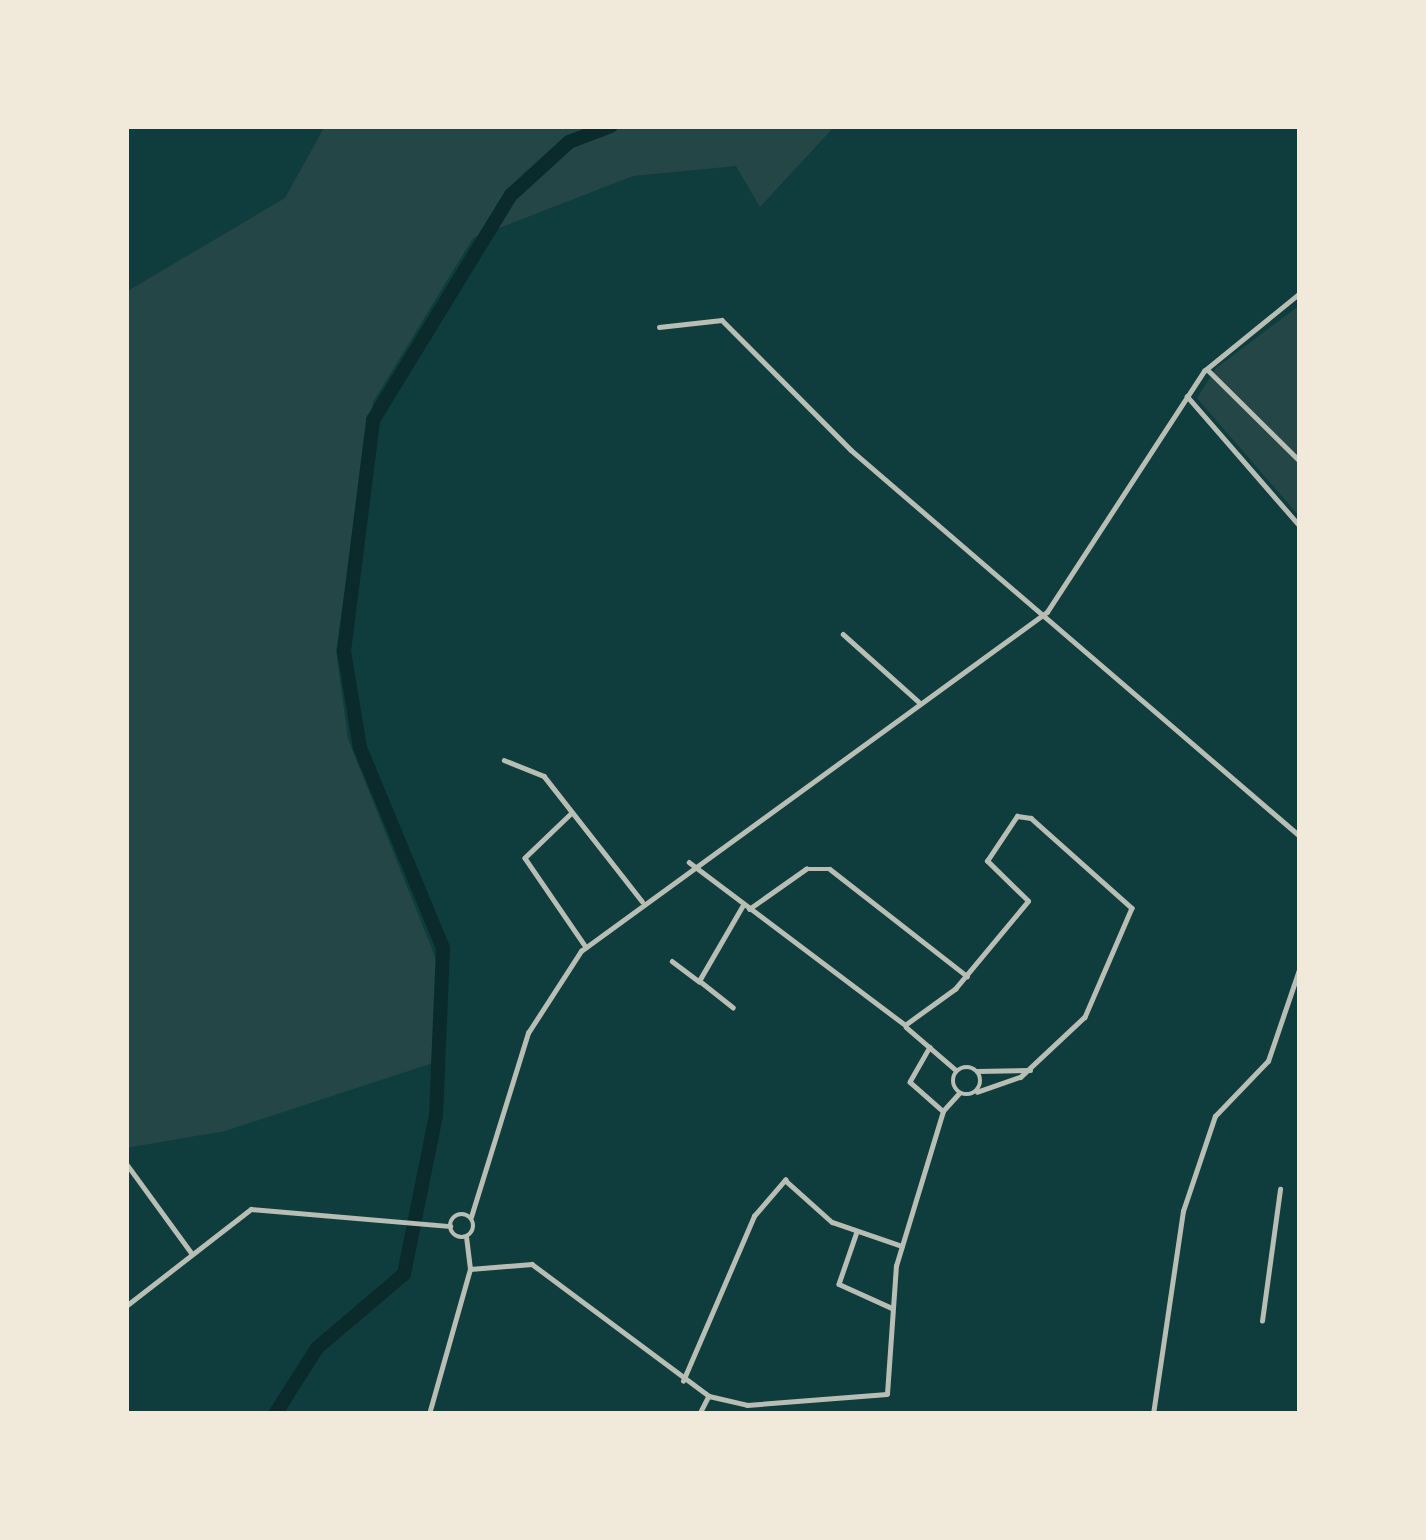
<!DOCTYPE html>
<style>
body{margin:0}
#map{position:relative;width:1426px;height:1540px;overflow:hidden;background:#0f3d3e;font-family:"Zilla Slab",serif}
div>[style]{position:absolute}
.green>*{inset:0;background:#244646}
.river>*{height:14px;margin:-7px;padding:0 7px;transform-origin:7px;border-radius:7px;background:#0a2a2b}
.minor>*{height:4.5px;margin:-2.25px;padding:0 2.25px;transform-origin:2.25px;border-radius:2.25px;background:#b8beb3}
.minor>.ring{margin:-2.25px;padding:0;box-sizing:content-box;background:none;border:4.5px solid #b8beb3;border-radius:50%}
span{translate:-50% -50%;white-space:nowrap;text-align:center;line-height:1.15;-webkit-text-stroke:10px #f1e9da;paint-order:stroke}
.frame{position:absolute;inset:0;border:129px solid #f1e9da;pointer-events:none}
</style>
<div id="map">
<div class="green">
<div style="clip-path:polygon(325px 126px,835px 126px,760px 207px,736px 166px,633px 176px,473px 238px,373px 402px,336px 651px,348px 739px,442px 974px,436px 1062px,225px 1131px,126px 1148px,126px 292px,285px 198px)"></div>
<div style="clip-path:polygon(1300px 305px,1300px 517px,1197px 398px,1216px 368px)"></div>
</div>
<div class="river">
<div style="left:275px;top:1414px;width:78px;rotate:-57.5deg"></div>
<div style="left:317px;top:1348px;width:114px;rotate:-40.4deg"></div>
<div style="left:404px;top:1274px;width:162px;rotate:-78.6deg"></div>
<div style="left:436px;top:1115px;width:167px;rotate:-87.6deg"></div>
<div style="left:443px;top:948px;width:217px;rotate:-112.5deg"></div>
<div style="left:360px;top:748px;width:98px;rotate:-99.4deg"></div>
<div style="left:344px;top:651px;width:233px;rotate:-82.8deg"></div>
<div style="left:373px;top:420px;width:264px;rotate:-58.5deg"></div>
<div style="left:511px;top:195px;width:79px;rotate:-42.4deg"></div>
<div style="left:569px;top:142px;width:45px;rotate:-20.9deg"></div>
</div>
<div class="minor">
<div style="left:659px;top:327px;width:63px;rotate:-6.3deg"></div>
<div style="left:722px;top:320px;width:183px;rotate:45.2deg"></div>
<div style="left:851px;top:450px;width:592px;rotate:40.69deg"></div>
<div style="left:1207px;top:369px;width:131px;rotate:44.7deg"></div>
<div style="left:1187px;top:396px;width:172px;rotate:49deg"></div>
<div style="left:843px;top:634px;width:101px;rotate:41.8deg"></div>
<div style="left:504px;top:760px;width:43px;rotate:21.8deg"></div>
<div style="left:544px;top:776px;width:159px;rotate:51.9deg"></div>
<div style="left:572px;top:813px;width:65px;rotate:136.2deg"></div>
<div style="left:525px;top:858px;width:108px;rotate:55.6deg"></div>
<div style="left:689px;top:862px;width:271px;rotate:37deg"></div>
<div style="left:905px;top:1025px;width:62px;rotate:-35.8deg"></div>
<div style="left:955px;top:989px;width:114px;rotate:-50.3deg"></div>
<div style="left:1028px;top:901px;width:57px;rotate:-135.7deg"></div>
<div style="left:987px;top:861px;width:54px;rotate:-56.3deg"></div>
<div style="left:1017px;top:816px;width:14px;rotate:8deg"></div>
<div style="left:1031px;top:818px;width:135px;rotate:41.7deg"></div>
<div style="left:1132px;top:908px;width:119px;rotate:113.3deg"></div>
<div style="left:1085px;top:1017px;width:88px;rotate:136.8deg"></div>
<div style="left:1021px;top:1077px;width:46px;rotate:160.8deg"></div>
<div style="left:749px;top:909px;width:70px;rotate:-35.1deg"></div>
<div style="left:806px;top:869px;width:24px"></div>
<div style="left:830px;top:869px;width:174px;rotate:38deg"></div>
<div style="left:672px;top:961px;width:34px;rotate:37deg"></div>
<div style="left:733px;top:1008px;width:43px;rotate:-141.5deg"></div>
<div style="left:699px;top:981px;width:88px;rotate:-59.9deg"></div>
<div style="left:906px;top:1027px;width:66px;rotate:40.7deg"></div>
<div style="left:930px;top:1047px;width:40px;rotate:119.7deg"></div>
<div style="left:910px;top:1082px;width:44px;rotate:41.3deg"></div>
<div class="ring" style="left:953px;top:1067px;width:23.5px;height:23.5px"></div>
<div style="left:977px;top:1071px;width:53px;rotate:-1.1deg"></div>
<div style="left:126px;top:1163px;width:110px;rotate:53.9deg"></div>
<div class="ring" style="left:450px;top:1214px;width:19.5px;height:19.5px"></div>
<div style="left:471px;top:1217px;width:193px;rotate:-72.8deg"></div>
<div style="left:528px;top:1033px;width:98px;rotate:-57.1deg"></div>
<div style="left:581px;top:951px;width:576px;rotate:-36.03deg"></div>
<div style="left:1047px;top:612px;width:288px;rotate:-56.9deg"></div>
<div style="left:1204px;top:371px;width:124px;rotate:-39.1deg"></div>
<div style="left:857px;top:1232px;width:55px;rotate:109.1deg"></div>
<div style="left:839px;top:1284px;width:58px;rotate:24.4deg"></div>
<div style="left:470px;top:1269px;width:62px;rotate:-4.6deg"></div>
<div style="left:532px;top:1264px;width:221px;rotate:36.7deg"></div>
<div style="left:709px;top:1396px;width:20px;rotate:117deg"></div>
<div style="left:126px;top:1306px;width:158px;rotate:-37.8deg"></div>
<div style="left:251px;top:1209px;width:200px;rotate:4.9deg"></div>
<div style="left:1262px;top:1321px;width:133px;rotate:-82.2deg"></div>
<div style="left:683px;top:1381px;width:180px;rotate:-66.7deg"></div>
<div style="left:754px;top:1216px;width:48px;rotate:-49.3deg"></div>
<div style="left:785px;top:1180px;width:63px;rotate:41.8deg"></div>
<div style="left:832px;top:1222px;width:74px;rotate:18.9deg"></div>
<div style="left:709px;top:1396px;width:39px;rotate:13deg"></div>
<div style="left:747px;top:1405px;width:140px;rotate:-4.5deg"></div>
<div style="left:887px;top:1394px;width:128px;rotate:-86deg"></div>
<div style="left:896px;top:1266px;width:162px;rotate:-73.1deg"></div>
<div style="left:943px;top:1111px;width:24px;rotate:-48deg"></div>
<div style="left:429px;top:1414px;width:151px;rotate:-74.2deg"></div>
<div style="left:470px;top:1269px;width:31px;rotate:-97deg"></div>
<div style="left:1153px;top:1414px;width:205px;rotate:-81.6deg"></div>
<div style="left:1183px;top:1211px;width:100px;rotate:-71.4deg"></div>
<div style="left:1215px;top:1116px;width:76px;rotate:-46.1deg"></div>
<div style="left:1268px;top:1061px;width:99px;rotate:-71.2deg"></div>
</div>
<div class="frame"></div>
</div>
